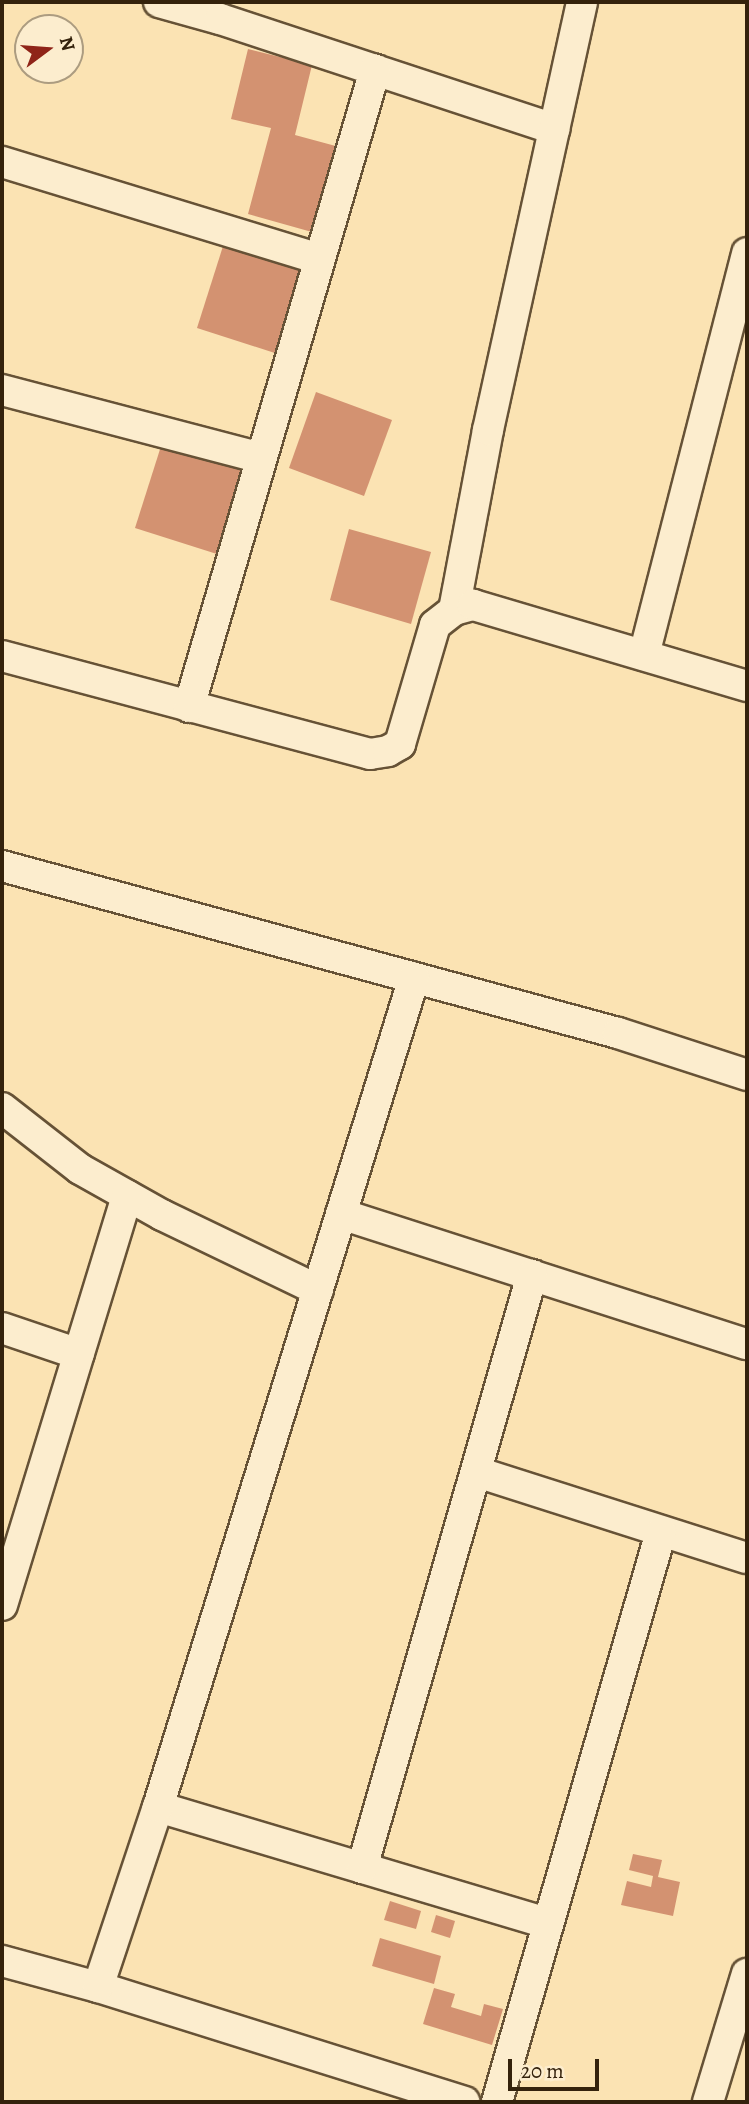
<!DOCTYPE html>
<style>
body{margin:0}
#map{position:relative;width:749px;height:2104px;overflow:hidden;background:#fbe3b3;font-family:Alegreya,serif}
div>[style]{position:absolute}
.building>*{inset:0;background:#d39271}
.roads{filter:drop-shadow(2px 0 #665236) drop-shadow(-2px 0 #665236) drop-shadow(0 2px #665236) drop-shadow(0 -2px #665236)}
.minor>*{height:30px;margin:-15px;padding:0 15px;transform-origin:15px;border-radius:15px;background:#fcedce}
span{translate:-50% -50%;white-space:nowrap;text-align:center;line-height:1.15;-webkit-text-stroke:5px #fcedce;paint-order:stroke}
.frame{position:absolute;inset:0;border:4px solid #34220c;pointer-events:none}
.north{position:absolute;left:14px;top:14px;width:70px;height:70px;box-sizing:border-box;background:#fcedce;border:2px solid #ac9c80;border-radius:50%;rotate:74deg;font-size:19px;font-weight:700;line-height:28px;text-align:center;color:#34220c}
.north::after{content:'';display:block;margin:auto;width:24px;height:32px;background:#8f2418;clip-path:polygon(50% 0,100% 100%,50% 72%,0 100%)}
.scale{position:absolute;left:508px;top:2059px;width:91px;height:32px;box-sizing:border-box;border:4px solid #34220c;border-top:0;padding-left:9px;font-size:21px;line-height:24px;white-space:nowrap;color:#34220c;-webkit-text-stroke:5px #fcedce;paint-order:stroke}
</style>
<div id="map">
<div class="building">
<div style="clip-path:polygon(248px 49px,312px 65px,295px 135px,343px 148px,319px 234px,248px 214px,271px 128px,231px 119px)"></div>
<div style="clip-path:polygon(224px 243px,308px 269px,281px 355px,197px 328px)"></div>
<div style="clip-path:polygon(316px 392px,392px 420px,364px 496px,289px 468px)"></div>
<div style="clip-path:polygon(162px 443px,246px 470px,220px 555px,135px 528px)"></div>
<div style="clip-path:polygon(349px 529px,431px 552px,411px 624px,330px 600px)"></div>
<div style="clip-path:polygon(633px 1854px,662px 1860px,658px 1877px,680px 1882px,673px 1916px,621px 1905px,627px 1881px,651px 1887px,653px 1876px,629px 1870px)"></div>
<div style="clip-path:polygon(390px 1901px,421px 1911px,416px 1929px,384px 1920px)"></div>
<div style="clip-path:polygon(436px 1915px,455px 1921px,450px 1938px,431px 1932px)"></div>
<div style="clip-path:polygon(380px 1938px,441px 1956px,434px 1984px,372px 1966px)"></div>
<div style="clip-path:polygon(434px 1988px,455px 1994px,451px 2007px,481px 2016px,484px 2004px,503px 2009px,492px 2045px,423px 2024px)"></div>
</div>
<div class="roads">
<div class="minor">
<div style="left:159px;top:2px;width:63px;rotate:15.6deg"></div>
<div style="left:220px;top:19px;width:352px;rotate:18.2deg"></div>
<div style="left:2px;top:162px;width:332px;rotate:17deg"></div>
<div style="left:2px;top:390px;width:268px;rotate:14.7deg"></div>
<div style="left:454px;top:610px;width:183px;rotate:-79.3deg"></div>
<div style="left:488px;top:430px;width:438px;rotate:-77.6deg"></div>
<div style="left:644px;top:655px;width:415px;rotate:-75.6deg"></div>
<div style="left:2px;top:656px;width:381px;rotate:14.9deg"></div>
<div style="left:370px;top:754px;width:18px;rotate:-9deg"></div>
<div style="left:388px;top:751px;width:14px;rotate:-30deg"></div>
<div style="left:400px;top:744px;width:124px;rotate:-73.6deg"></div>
<div style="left:435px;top:625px;width:24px;rotate:-38deg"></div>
<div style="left:454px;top:610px;width:20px;rotate:-15deg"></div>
<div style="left:473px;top:605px;width:286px;rotate:16.5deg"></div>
<div style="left:189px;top:707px;width:664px;rotate:-73.72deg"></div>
<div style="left:2px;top:866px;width:638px;rotate:15.17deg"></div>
<div style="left:618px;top:1033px;width:136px;rotate:18deg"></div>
<div style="left:2px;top:1108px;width:99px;rotate:38deg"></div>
<div style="left:80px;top:1169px;width:94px;rotate:29.3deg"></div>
<div style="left:162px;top:1215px;width:173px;rotate:25.7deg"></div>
<div style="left:341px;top:1214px;width:426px;rotate:17.8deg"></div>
<div style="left:2px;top:1328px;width:81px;rotate:18.7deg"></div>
<div style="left:477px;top:1472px;width:283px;rotate:17.7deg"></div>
<div style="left:2px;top:1605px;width:428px;rotate:-73deg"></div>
<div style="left:158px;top:1807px;width:407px;rotate:16.6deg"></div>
<div style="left:362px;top:1868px;width:617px;rotate:-74deg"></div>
<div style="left:2px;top:1961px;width:99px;rotate:15.2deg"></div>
<div style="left:98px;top:1987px;width:384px;rotate:17.4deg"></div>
<div style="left:98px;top:1987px;width:190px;rotate:-71.6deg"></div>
<div style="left:158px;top:1807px;width:868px;rotate:-72.84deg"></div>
<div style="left:497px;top:2102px;width:593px;rotate:-73.95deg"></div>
<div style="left:708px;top:2102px;width:134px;rotate:-73.1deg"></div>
</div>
</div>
<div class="frame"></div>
<div class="north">N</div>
<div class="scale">20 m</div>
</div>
